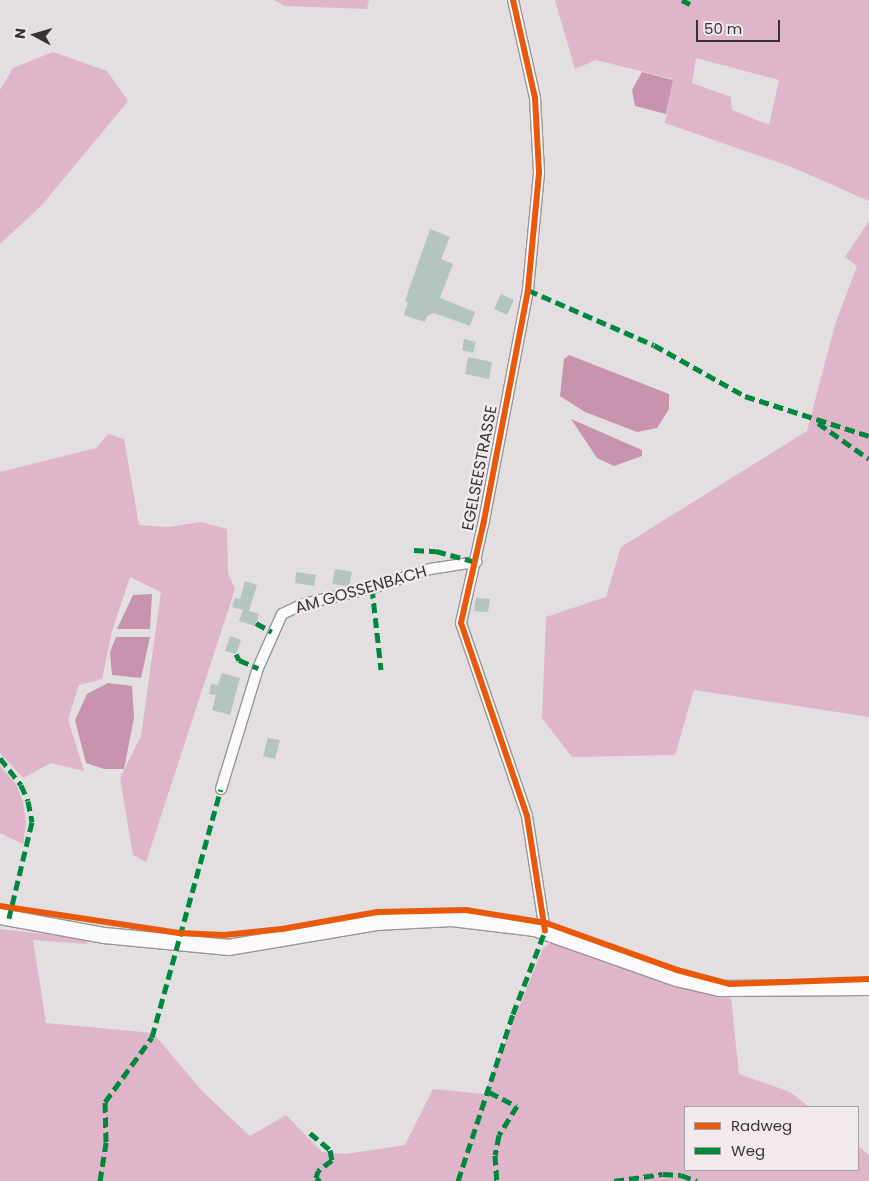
<!DOCTYPE html>
<style>
body{margin:0}
#map{position:relative;width:869px;height:1181px;overflow:hidden;background:#e3dee0;font-family:Poppins,sans-serif}
div>[style]{position:absolute}
.green>*{inset:0;background:#dfb5c9}
.water>*{inset:0;background:#c894ad}
.building>*{inset:0;background:#b4c4c0}
.roads{filter:drop-shadow(1px 0 #989596) drop-shadow(-1px 0 #989596) drop-shadow(0 1px #989596) drop-shadow(0 -1px #989596)}
.street>*{height:10px;margin:-5px;padding:0 5px;transform-origin:5px;border-radius:5px;background:#fbfafa}
.secondary>*{height:15px;margin:-7.5px;padding:0 7.5px;transform-origin:7.5px;border-radius:7.5px;background:#fbfafa}
.quiet>*{height:5px;margin-top:-2.5px;transform-origin:0;background:repeating-linear-gradient(90deg,#00873e 0 10px,transparent 0 15px)}
.cycleway>*{height:6px;margin:-3px;padding:0 3px;transform-origin:3px;border-radius:3px;background:#e8590c}
span{translate:-50% -50%;white-space:nowrap;text-align:center;line-height:1.15;-webkit-text-stroke:4.5px #f2e9ed;paint-order:stroke}
.street-label{font-size:16px;color:#373335}
.legend{position:absolute;left:684px;top:1106px;width:175px;height:65px;box-sizing:border-box;background:#f2e9ed;border:1px solid #a7a0a3;margin:0;padding:6px 9px;list-style:none;font-size:15px;color:#373335}
.legend li{display:flex;align-items:center;gap:10px;height:25px}
.legend b{width:25px;border:1px solid #a7a0a3}
.north{position:absolute;left:10px;top:10px;width:50px;height:50px;-webkit-text-stroke:4px #f2e9ed;paint-order:stroke;rotate:276deg;font-size:14px;font-weight:700;line-height:20px;text-align:center;color:#373335}
.north::after{content:'';display:block;margin:auto;width:18px;height:22px;background:#373335;clip-path:polygon(50% 0,100% 100%,50% 72%,0 100%)}
.scale{position:absolute;left:696px;top:20px;width:84px;height:22px;box-sizing:border-box;border:2px solid #373335;border-top:0;padding-left:6px;font-size:15px;line-height:18px;white-space:nowrap;color:#373335;-webkit-text-stroke:4px #f2e9ed;paint-order:stroke}
</style>
<div id="map">
<div class="green">
<div style="clip-path:polygon(274px 0,369px 0,367px 9px,285px 6px)"></div>
<div style="clip-path:polygon(evenodd,555px 0,869px 0,869px 201px,794px 168px,665px 123px,673px 79px,596px 60px,575px 69px,555px 0,696px 58px,779px 80px,769px 125px,732px 110px,731px 97px,692px 83px,696px 58px)"></div>
<div style="clip-path:polygon(53px 52px,107px 71px,128px 101px,42px 205px,0 244px,0 90px,13px 68px)"></div>
<div style="clip-path:polygon(869px 221px,869px 717px,694px 690px,675px 755px,572px 757px,542px 718px,546px 617px,606px 597px,621px 547px,807px 431px,835px 325px,857px 266px,845px 257px)"></div>
<div style="clip-path:polygon(108px 434px,124px 439px,139px 525px,168px 527px,201px 522px,227px 529px,228px 573px,235px 589px,146px 862px,133px 855px,120px 778px,141px 736px,161px 592px,130px 577px,112px 631px,102px 679px,79px 685px,68px 719px,84px 771px,51px 763px,23px 778px,0 753px,0 472px,96px 448px)"></div>
<div style="clip-path:polygon(0 766px,16px 784px,23px 802px,26px 822px,23px 844px,0 833px)"></div>
<div style="clip-path:polygon(0 929px,88px 939px,87px 944px,33px 940px,46px 1023px,153px 1033px,203px 1092px,250px 1136px,286px 1115px,322px 1152px,346px 1154px,405px 1145px,433px 1089px,484px 1094px,543px 948px,551px 943px,657px 980px,731px 998px,739px 1074px,790px 1092px,809px 1107px,685px 1107px,685px 1170px,858px 1170px,858px 1146px,869px 1155px,869px 1181px,0 1181px)"></div>
</div>
<div class="water">
<div style="clip-path:polygon(642px 72px,673px 80px,666px 114px,635px 106px,632px 90px)"></div>
<div style="clip-path:polygon(569px 355px,669px 394px,669px 409px,657px 428px,637px 432px,585px 412px,560px 396px,564px 359px)"></div>
<div style="clip-path:polygon(571px 419px,642px 450px,642px 456px,614px 466px,597px 458px)"></div>
<div style="clip-path:polygon(152px 594px,150px 629px,117px 629px,133px 595px)"></div>
<div style="clip-path:polygon(116px 637px,150px 637px,141px 678px,112px 675px,110px 652px)"></div>
<div style="clip-path:polygon(108px 683px,132px 686px,134px 718px,124px 769px,104px 769px,86px 763px,75px 720px,87px 694px)"></div>
</div>
<div class="building">
<div style="clip-path:polygon(430px 229px,450px 237px,441px 259px,453px 264px,440px 298px,475px 312px,470px 326px,434px 313px,427px 316px,425px 322px,404px 315px,408px 302px,405px 301px)"></div>
<div style="clip-path:polygon(501px 294px,514px 300px,507px 315px,494px 309px)"></div>
<div style="clip-path:polygon(464px 339px,476px 342px,473px 353px,462px 350px)"></div>
<div style="clip-path:polygon(468px 357px,492px 362px,489px 379px,465px 374px)"></div>
<div style="clip-path:polygon(335px 569px,352px 572px,349px 586px,332px 584px)"></div>
<div style="clip-path:polygon(296px 572px,316px 575px,314px 586px,295px 583px)"></div>
<div style="clip-path:polygon(245px 581px,257px 585px,249px 611px,259px 614px,255px 626px,239px 621px,243px 610px,232px 607px,235px 598px,240px 599px)"></div>
<div style="clip-path:polygon(476px 598px,490px 599px,488px 612px,474px 611px)"></div>
<div style="clip-path:polygon(230px 636px,241px 640px,236px 654px,225px 651px)"></div>
<div style="clip-path:polygon(222px 673px,240px 678px,230px 715px,212px 710px,216px 695px,209px 694px,211px 684px,218px 685px)"></div>
<div style="clip-path:polygon(268px 738px,280px 740px,275px 759px,263px 756px)"></div>
</div>
<div class="roads">
<div class="street">
<div style="left:513px;top:0;width:100px;rotate:77.3deg"></div>
<div style="left:535px;top:98px;width:75px;rotate:86.9deg"></div>
<div style="left:539px;top:173px;width:118px;rotate:95.4deg"></div>
<div style="left:528px;top:290px;width:239px;rotate:100.8deg"></div>
<div style="left:483px;top:525px;width:100px;rotate:102.7deg"></div>
<div style="left:461px;top:623px;width:204px;rotate:71.1deg"></div>
<div style="left:527px;top:816px;width:116px;rotate:81.1deg"></div>
<div style="left:221px;top:789px;width:127px;rotate:-73deg"></div>
<div style="left:258px;top:668px;width:59px;rotate:-66deg"></div>
<div style="left:282px;top:614px;width:23px;rotate:-25deg"></div>
<div style="left:303px;top:604px;width:71px;rotate:-13.1deg"></div>
<div style="left:372px;top:588px;width:61px;rotate:-18.1deg"></div>
<div style="left:430px;top:569px;width:47px;rotate:-8.7deg"></div>
</div>
<div class="secondary">
<div style="left:0;top:916px;width:106px;rotate:10.4deg"></div>
<div style="left:104px;top:935px;width:125px;rotate:5.5deg"></div>
<div style="left:228px;top:947px;width:150px;rotate:-9.6deg"></div>
<div style="left:376px;top:922px;width:75px;rotate:-3.1deg"></div>
<div style="left:451px;top:918px;width:84px;rotate:6.9deg"></div>
<div style="left:534px;top:928px;width:151px;rotate:19.4deg"></div>
<div style="left:676px;top:978px;width:44px;rotate:13.1deg"></div>
<div style="left:719px;top:988px;width:150px;rotate:-0.4deg"></div>
</div>
</div>
<div class="quiet">
<div style="left:682px;top:0;width:9px;rotate:27deg"></div>
<div style="left:528px;top:290px;width:137px;rotate:23.6deg"></div>
<div style="left:654px;top:345px;width:104px;rotate:29.3deg"></div>
<div style="left:745px;top:396px;width:130px;rotate:17.9deg"></div>
<div style="left:818px;top:423px;width:62px;rotate:35.2deg"></div>
<div style="left:414px;top:550px;width:22px;rotate:3deg"></div>
<div style="left:436px;top:551px;width:41px;rotate:15.4deg"></div>
<div style="left:372px;top:588px;width:82px;rotate:83.7deg"></div>
<div style="left:256px;top:623px;width:18px;rotate:29deg"></div>
<div style="left:236px;top:654px;width:7px;rotate:63deg"></div>
<div style="left:239px;top:660px;width:21px;rotate:23deg"></div>
<div style="left:0;top:758px;width:34px;rotate:52deg"></div>
<div style="left:21px;top:785px;width:17px;rotate:66deg"></div>
<div style="left:28px;top:801px;width:21px;rotate:79deg"></div>
<div style="left:32px;top:822px;width:99px;rotate:103.5deg"></div>
<div style="left:489px;top:1092px;width:31px;rotate:27deg"></div>
<div style="left:517px;top:1106px;width:34px;rotate:122deg"></div>
<div style="left:499px;top:1135px;width:20px;rotate:101deg"></div>
<div style="left:495px;top:1155px;width:26px;rotate:86deg"></div>
<div style="left:310px;top:1133px;width:26px;rotate:40deg"></div>
<div style="left:330px;top:1150px;width:10px;rotate:79deg"></div>
<div style="left:332px;top:1160px;width:18px;rotate:142deg"></div>
<div style="left:318px;top:1171px;width:7px;rotate:106deg"></div>
<div style="left:316px;top:1178px;width:5px;rotate:37deg"></div>
<div style="left:100px;top:1181px;width:39px;rotate:-81deg"></div>
<div style="left:106px;top:1142px;width:40px;rotate:-91.4deg"></div>
<div style="left:105px;top:1102px;width:80px;rotate:-54.1deg"></div>
<div style="left:152px;top:1037px;width:257px;rotate:-74.5deg"></div>
<div style="left:458px;top:1181px;width:176px;rotate:-71.8deg"></div>
<div style="left:513px;top:1014px;width:89px;rotate:-68.9deg"></div>
<div style="left:614px;top:1181px;width:49px;rotate:-8.1deg"></div>
<div style="left:663px;top:1174px;width:18px;rotate:3deg"></div>
<div style="left:681px;top:1175px;width:17px;rotate:21deg"></div>
</div>
<div class="cycleway">
<div style="left:513px;top:0;width:100px;rotate:77.3deg"></div>
<div style="left:535px;top:98px;width:75px;rotate:86.9deg"></div>
<div style="left:539px;top:173px;width:118px;rotate:95.4deg"></div>
<div style="left:528px;top:290px;width:239px;rotate:100.8deg"></div>
<div style="left:483px;top:525px;width:100px;rotate:102.7deg"></div>
<div style="left:461px;top:623px;width:204px;rotate:71.1deg"></div>
<div style="left:527px;top:816px;width:116px;rotate:81.1deg"></div>
<div style="left:0;top:906px;width:181px;rotate:8.6deg"></div>
<div style="left:179px;top:933px;width:45px;rotate:2.5deg"></div>
<div style="left:224px;top:935px;width:58px;rotate:-5.9deg"></div>
<div style="left:282px;top:929px;width:97px;rotate:-10.1deg"></div>
<div style="left:377px;top:912px;width:89px;rotate:-1.3deg"></div>
<div style="left:466px;top:910px;width:81px;rotate:9.2deg"></div>
<div style="left:546px;top:923px;width:139px;rotate:19.7deg"></div>
<div style="left:677px;top:970px;width:55px;rotate:14.8deg"></div>
<div style="left:730px;top:984px;width:139px;rotate:-2.1deg"></div>
</div>
<div class="street-label">
<span style="left:480px;top:468px;rotate:-79deg">EGELSEESTRASSE</span>
<span style="left:361px;top:590px;rotate:-16deg">AM GOSSENBACH</span>
</div>
<ul class="legend">
<li><b style="height:6px;background:#e8590c"></b>Radweg</li>
<li><b style="height:6px;background:#00873e"></b>Weg</li>
</ul>
<div class="north">N</div>
<div class="scale">50 m</div>
</div>
